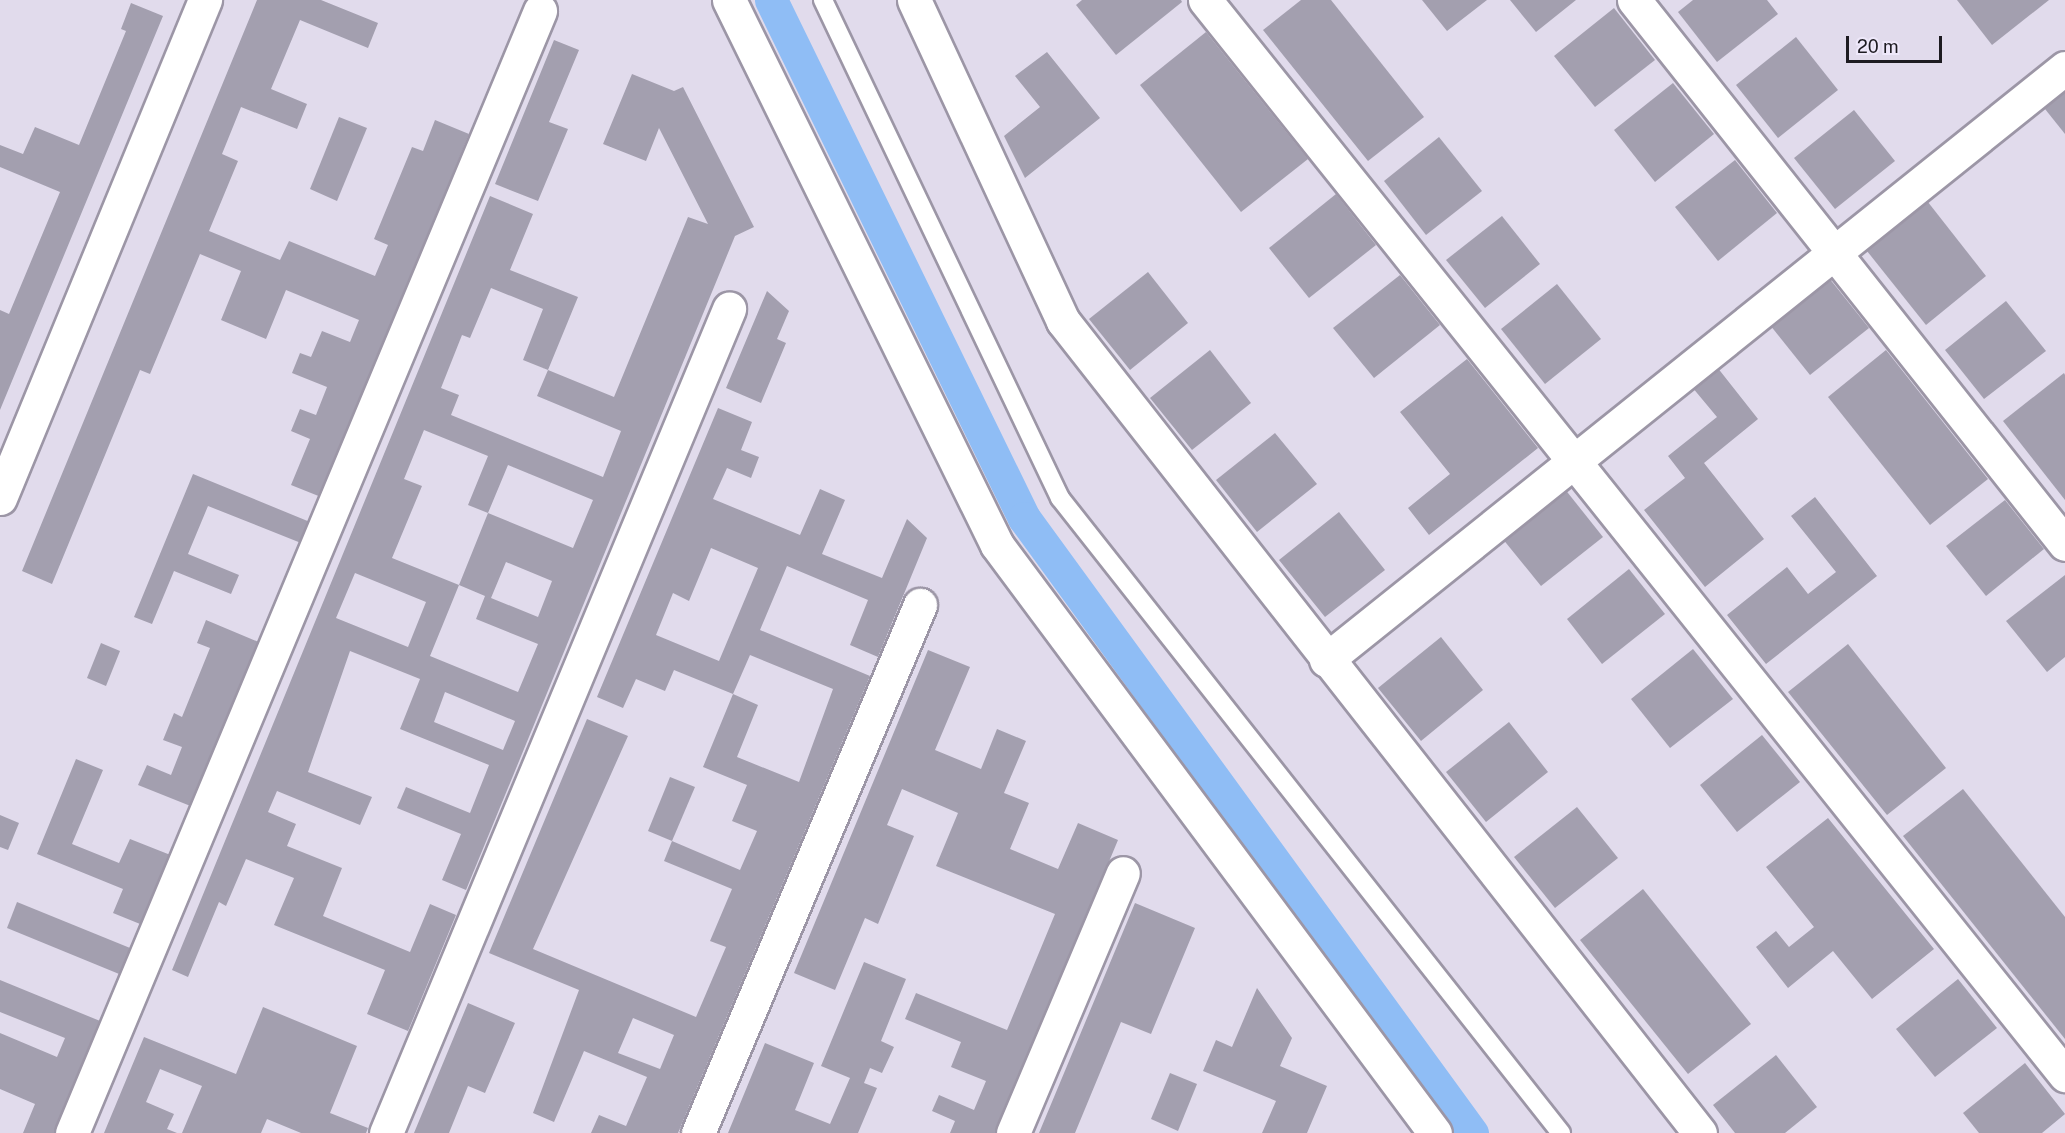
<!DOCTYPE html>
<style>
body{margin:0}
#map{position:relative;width:2065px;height:1133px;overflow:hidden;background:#e1dbec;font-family:"Public Sans",sans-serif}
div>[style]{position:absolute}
.canal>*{height:33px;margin:-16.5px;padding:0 16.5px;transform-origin:16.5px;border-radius:16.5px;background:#8fbdf5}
.building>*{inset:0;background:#a39faf}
.roads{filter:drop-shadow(2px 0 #9c96a6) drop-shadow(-2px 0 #9c96a6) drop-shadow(0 2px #9c96a6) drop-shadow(0 -2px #9c96a6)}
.lane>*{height:18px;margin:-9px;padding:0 9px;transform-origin:9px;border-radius:9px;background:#fff}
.street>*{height:33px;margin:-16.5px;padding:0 16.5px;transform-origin:16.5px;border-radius:16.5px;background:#fff}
span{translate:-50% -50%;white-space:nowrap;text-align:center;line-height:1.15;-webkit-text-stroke:5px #eee8fa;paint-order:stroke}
.scale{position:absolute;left:1846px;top:36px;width:96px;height:27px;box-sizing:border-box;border:3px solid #1d1b21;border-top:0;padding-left:8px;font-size:18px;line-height:21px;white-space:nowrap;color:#1d1b21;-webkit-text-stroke:4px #eee8fa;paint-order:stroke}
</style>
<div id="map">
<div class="canal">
<div style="left:771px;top:0;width:576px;rotate:63.97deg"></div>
<div style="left:1024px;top:518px;width:761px;rotate:53.93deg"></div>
</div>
<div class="building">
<div style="clip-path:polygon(257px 0,321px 0,378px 23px,368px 48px,300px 20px,271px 89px,307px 104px,297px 129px,241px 107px,222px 154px,238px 161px,209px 231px,280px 260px,289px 241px,375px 276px,388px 245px,374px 239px,412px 147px,423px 151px,435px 120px,469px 134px,321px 497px,291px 485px,310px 439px,291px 431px,300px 409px,316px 415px,327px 387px,292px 373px,300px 353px,311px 357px,322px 331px,350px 342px,359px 320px,286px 290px,266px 339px,221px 320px,241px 271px,200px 254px,150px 374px,140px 370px,52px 584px,22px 571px)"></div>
<div style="clip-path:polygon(1082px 0,1181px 0,1182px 2px,1116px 55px,1076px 5px)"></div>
<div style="clip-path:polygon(1301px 0,1331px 0,1424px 117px,1368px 161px,1263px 30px)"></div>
<div style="clip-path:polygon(1422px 0,1487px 0,1447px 31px)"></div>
<div style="clip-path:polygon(1510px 0,1576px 0,1536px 32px)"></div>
<div style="clip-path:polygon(1693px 0,1767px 0,1778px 14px,1717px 62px,1678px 12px)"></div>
<div style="clip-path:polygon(1957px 0,2049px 0,1992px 45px)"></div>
<div style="clip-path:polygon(131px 3px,163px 16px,0 410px,0 310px,9px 314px,60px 192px,0 167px,0 145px,23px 154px,35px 127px,79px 145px,126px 31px,121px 29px)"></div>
<div style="clip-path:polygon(1614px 8px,1655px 60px,1595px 107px,1554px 56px)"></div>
<div style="clip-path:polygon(1206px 32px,1308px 159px,1241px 212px,1140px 85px)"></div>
<div style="clip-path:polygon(1796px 37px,1838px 90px,1778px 138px,1736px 85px)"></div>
<div style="clip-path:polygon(554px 40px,579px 50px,549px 122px,568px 129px,538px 201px,495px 184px)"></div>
<div style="clip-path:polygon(1047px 52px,1100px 118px,1025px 178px,1004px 136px,1040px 107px,1015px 76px)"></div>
<div style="clip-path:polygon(evenodd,632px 74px,674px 91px,683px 87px,754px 227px,735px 236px,466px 890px,442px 880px,461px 834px,397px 808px,406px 787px,470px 813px,489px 765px,400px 729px,420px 679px,350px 651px,308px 772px,372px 797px,360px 825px,277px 791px,268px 812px,296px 824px,287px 846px,342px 868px,323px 916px,410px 952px,430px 904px,456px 915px,408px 1031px,367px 1014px,385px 970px,274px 925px,294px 878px,246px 859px,226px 906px,219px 902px,188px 977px,172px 970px,490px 196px,533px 214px,510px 270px,578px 297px,548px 370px,523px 360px,543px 309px,491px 288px,470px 338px,462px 335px,441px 388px,459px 395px,451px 415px,603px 477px,621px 431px,537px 396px,548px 370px,614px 397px,688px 217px,708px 224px,659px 128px,646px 161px,603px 144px,632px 74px,424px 430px,488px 456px,468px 505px,488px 513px,459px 585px,485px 596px,476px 619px,538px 644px,518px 692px,430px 656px,459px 585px,392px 558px,422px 486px,404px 479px,424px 430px,632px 74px,508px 465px,593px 500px,573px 548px,488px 513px,508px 465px,632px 74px,506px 562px,552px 581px,538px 617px,491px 598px,506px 562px,632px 74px,355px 573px,426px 602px,408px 647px,336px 618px,355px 573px,632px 74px,445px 692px,515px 721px,503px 750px,434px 722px,445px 692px)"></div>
<div style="clip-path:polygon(1673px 83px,1714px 134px,1655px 182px,1614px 130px)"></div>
<div style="clip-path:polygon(2065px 85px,2065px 134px,2041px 104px)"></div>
<div style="clip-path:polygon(1854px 110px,1895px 161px,1835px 209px,1794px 158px)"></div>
<div style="clip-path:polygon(339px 117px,367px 128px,337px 201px,310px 189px)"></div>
<div style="clip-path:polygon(1439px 137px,1482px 191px,1426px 235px,1384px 181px)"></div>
<div style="clip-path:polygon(1735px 160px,1777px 213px,1718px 261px,1675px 207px)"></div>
<div style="clip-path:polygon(1336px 194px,1376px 245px,1309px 298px,1269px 248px)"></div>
<div style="clip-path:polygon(1924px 197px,1986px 276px,1926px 325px,1863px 246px)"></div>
<div style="clip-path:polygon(1502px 216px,1540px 264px,1485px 308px,1446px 260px)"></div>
<div style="clip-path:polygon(1148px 272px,1188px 323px,1130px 370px,1089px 319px)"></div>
<div style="clip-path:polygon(1400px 275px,1440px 325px,1374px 378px,1333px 328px)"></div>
<div style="clip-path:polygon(1829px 278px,1869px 328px,1810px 375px,1770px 325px)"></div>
<div style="clip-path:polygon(1557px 284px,1601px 339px,1545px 384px,1501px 329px)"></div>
<div style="clip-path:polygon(767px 291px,789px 311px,777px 339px,786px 343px,761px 403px,726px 388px)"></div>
<div style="clip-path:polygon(2006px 301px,2046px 351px,1984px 399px,1945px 350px)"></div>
<div style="clip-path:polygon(1210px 350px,1251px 403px,1192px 450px,1150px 398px)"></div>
<div style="clip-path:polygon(1886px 350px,1988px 479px,1930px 525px,1828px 397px)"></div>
<div style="clip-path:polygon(1467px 359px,1538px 448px,1429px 535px,1408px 508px,1450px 474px,1400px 412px)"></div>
<div style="clip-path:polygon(1717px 367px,1758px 419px,1704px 463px,1764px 539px,1705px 587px,1644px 510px,1685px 478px,1668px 456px,1717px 417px,1692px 387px)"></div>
<div style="clip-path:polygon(2064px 373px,2065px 375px,2065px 500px,2003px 421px)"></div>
<div style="clip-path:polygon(evenodd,718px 408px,752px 422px,741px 450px,759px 457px,751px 478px,727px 468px,713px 499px,800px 535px,820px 489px,845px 500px,822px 554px,882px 578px,907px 519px,927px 538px,878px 657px,850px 645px,868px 600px,787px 566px,760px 630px,870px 676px,678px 1133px,591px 1133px,599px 1115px,626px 1126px,647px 1077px,584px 1051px,554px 1122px,533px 1113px,579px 990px,489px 953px,587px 719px,628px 736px,533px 949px,696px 1017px,726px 947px,710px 941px,732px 889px,664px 861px,672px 841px,740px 870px,757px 831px,732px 821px,747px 785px,703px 767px,733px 694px,758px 705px,737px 757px,799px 782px,833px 689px,750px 655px,733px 694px,674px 670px,665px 691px,636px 679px,623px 708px,597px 697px,718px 408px,711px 548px,758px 568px,719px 661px,656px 635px,673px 593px,689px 601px,711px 548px,718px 408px,633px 1018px,674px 1035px,660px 1069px,618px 1053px,633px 1018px)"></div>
<div style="clip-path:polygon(1275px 433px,1317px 484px,1257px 532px,1216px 480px)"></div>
<div style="clip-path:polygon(193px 474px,310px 522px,301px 543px,208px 506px,188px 554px,239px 575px,231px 594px,174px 571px,152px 624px,134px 617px)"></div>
<div style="clip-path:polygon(1564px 488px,1603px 537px,1541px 586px,1502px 538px)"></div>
<div style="clip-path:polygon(1815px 497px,1877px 576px,1766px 664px,1727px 615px,1787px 567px,1808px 594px,1836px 572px,1791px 516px)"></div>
<div style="clip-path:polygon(2005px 500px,2044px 549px,1986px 596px,1946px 546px)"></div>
<div style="clip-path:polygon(1339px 512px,1385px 570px,1325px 617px,1279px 560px)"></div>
<div style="clip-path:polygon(1629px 569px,1665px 614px,1602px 664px,1567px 619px)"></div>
<div style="clip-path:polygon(2065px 575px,2065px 657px,2047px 672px,2006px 621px)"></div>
<div style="clip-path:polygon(206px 620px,261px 643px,193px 807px,138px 785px,147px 765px,171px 775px,182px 747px,163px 740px,174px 713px,182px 717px,210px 648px,197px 643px)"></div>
<div style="clip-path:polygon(1441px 637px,1483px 690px,1421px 741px,1378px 688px)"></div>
<div style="clip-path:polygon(101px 643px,120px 651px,106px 686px,87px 678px)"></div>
<div style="clip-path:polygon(1848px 644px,1946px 768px,1887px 815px,1788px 692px)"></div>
<div style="clip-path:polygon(1693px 649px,1733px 699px,1670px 748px,1631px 699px)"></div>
<div style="clip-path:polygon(928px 650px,970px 667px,935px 750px,981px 769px,997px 729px,1026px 741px,1004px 793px,1029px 803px,1010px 849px,1058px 869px,1078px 823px,1118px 840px,996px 1133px,950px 1133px,955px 1121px,932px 1111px,939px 1095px,974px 1110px,986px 1081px,951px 1067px,961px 1042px,905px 1019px,916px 993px,1007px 1030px,1055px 914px,936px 866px,958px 813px,902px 789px,887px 825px,914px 836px,878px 924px,865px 918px,835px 990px,794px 973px)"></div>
<div style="clip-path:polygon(1509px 722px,1548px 772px,1486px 822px,1446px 772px)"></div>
<div style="clip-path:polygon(1762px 735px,1800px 782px,1737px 832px,1700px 785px)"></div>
<div style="clip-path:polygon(76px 759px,103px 770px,72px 844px,119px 863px,130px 839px,173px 856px,145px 926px,113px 913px,123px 889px,37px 854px)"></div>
<div style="clip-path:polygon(670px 777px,695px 787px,672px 841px,648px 831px)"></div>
<div style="clip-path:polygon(1963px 789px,2065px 917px,2065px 1039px,1903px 836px)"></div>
<div style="clip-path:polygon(1577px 807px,1618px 858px,1555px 908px,1514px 857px)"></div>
<div style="clip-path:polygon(0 815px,19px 823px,8px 850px,0 847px)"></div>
<div style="clip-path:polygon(1828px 818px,1934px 949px,1872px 999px,1833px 951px,1788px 988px,1756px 947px,1776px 931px,1789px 947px,1814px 927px,1766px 867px)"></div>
<div style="clip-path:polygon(1643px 889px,1751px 1024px,1688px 1074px,1580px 940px)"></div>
<div style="clip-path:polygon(17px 902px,135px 950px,124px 976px,7px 928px)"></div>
<div style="clip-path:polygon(1135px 903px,1195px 928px,1151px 1034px,1121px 1022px,1075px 1133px,1039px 1133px)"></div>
<div style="clip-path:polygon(864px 962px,906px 979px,881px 1041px,894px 1047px,882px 1073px,870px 1068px,864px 1083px,877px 1088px,858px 1133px,728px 1133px,765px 1043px,814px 1063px,795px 1110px,830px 1124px,850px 1078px,821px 1066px)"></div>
<div style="clip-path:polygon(1958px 979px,1997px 1028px,1935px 1077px,1896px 1029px)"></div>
<div style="clip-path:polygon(0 980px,105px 1023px,60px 1133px,23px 1133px,35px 1104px,0 1089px,0 1033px,57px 1057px,65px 1038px,0 1012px)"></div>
<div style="clip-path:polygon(1257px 988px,1292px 1038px,1280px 1066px,1327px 1086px,1307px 1133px,1262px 1133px,1276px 1101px,1203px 1071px,1216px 1040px,1232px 1047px)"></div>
<div style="clip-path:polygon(468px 1003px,515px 1023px,485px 1093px,468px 1086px,449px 1133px,414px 1133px)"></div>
<div style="clip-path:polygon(263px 1007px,357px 1046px,330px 1113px,368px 1128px,366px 1133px,301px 1133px,267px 1119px,261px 1133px,182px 1133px,202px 1086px,160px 1069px,146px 1102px,174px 1114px,167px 1129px,177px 1133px,104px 1133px,144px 1037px,236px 1074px)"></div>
<div style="clip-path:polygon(1776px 1055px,1817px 1107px,1785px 1133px,1735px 1133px,1713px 1105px)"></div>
<div style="clip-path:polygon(2025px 1063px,2065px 1114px,2042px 1133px,1979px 1133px,1963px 1113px)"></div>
<div style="clip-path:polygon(1170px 1073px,1197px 1084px,1178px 1131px,1151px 1119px)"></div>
</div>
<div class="roads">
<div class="lane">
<div style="left:823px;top:0;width:552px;rotate:64.55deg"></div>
<div style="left:1060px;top:498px;width:809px;rotate:51.73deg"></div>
</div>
<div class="street">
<div style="left:729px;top:0;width:607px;rotate:63.81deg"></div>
<div style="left:997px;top:545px;width:733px;rotate:53.32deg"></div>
<div style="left:914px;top:0;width:354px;rotate:65.1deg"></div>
<div style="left:1063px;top:321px;width:1032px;rotate:51.89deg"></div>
<div style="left:1205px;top:0;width:1377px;rotate:51.34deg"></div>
<div style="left:1634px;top:0;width:694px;rotate:51.61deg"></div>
<div style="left:0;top:498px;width:539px;rotate:-67.63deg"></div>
<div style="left:1326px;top:660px;width:947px;rotate:-38.7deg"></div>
<div style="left:72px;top:1133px;width:1216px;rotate:-67.36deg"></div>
<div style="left:386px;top:1133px;width:893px;rotate:-67.4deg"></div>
<div style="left:698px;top:1133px;width:573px;rotate:-67.2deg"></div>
<div style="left:1013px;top:1133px;width:282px;rotate:-67.1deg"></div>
</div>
</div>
<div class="scale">20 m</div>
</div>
